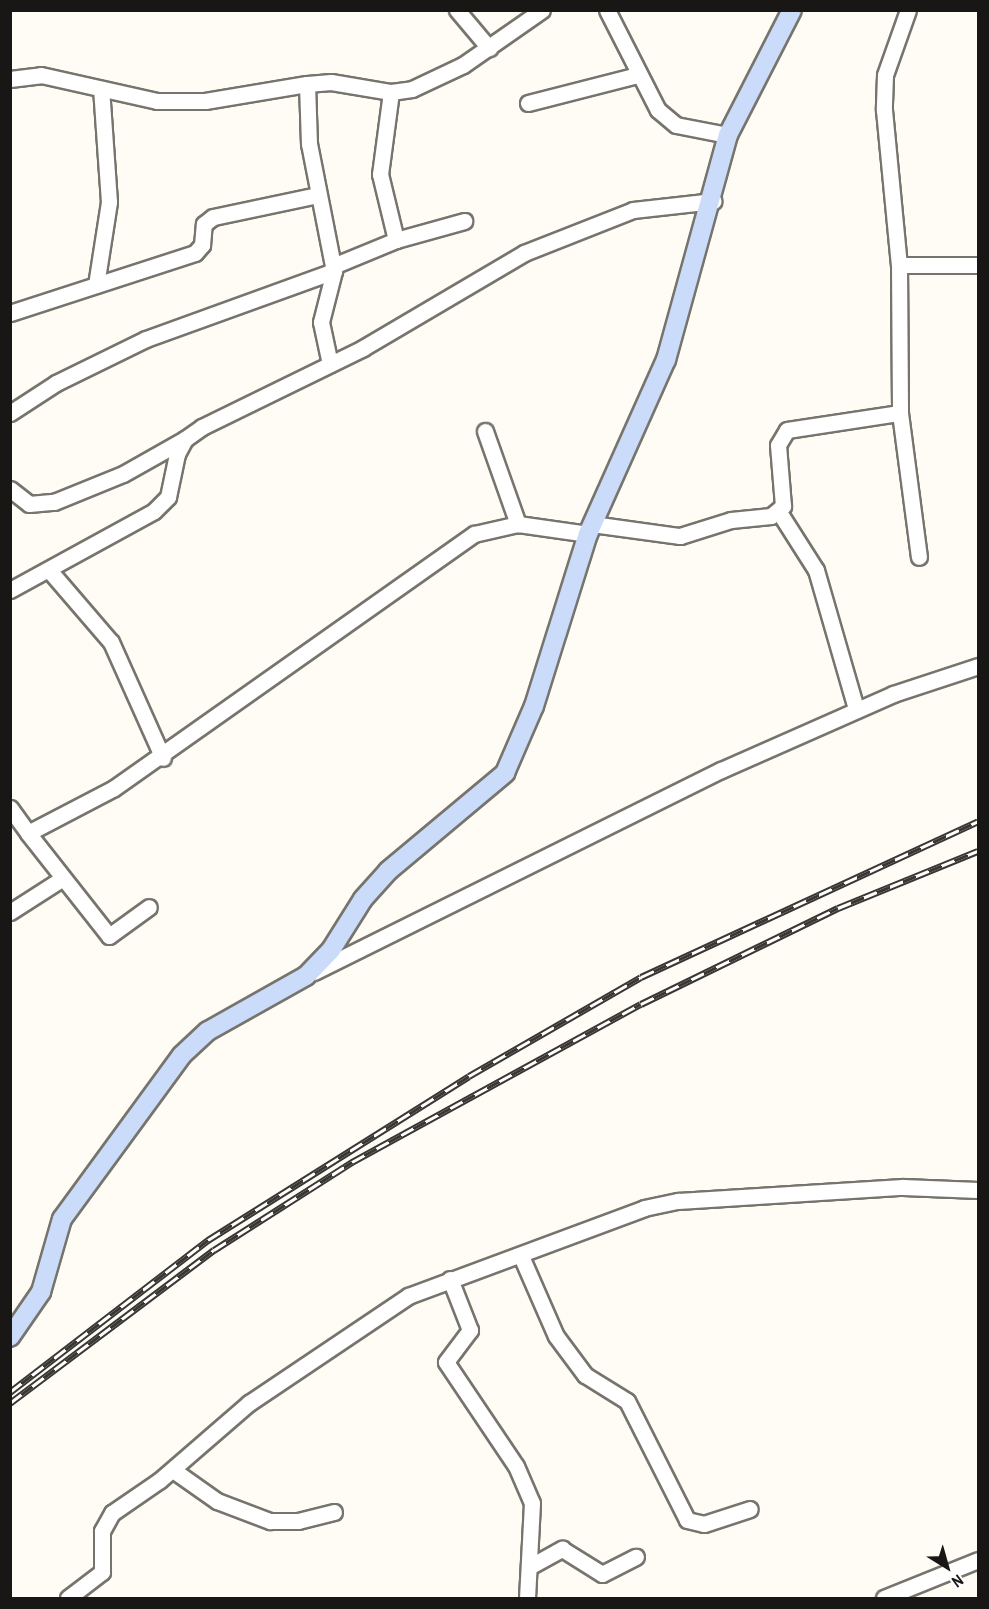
<!DOCTYPE html>
<style>
body{margin:0}
#map{position:relative;width:989px;height:1609px;overflow:hidden;background:#fefcf4;font-family:"Archivo Narrow",sans-serif}
div>[style]{position:absolute}
.roads{filter:drop-shadow(2px 0 #76746d) drop-shadow(-2px 0 #76746d) drop-shadow(0 2px #76746d) drop-shadow(0 -2px #76746d)}
.minor>*{height:15px;margin:-7.5px;padding:0 7.5px;transform-origin:7.5px;border-radius:7.5px;background:#fff}
.major>*{height:18px;margin:-9px;padding:0 9px;transform-origin:9px;border-radius:9px;background:#cadcfa}
.rail>*{height:7px;margin-top:-3.5px;transform-origin:0;background:repeating-linear-gradient(90deg,#fff 0 14px,#383734 0 28px);box-sizing:border-box;border-block:2px solid #383734}
span{translate:-50% -50%;white-space:nowrap;text-align:center;line-height:1.15;-webkit-text-stroke:5px #fff;paint-order:stroke}
.frame{position:absolute;inset:0;border:12px solid #181715;pointer-events:none}
.north{position:absolute;left:917px;top:1537px;width:60px;height:60px;-webkit-text-stroke:4px #fff;paint-order:stroke;rotate:143deg;font-size:16px;font-weight:700;line-height:24px;text-align:center;color:#181715}
.north::after{content:'';display:block;margin:auto;width:21px;height:27px;background:#181715;clip-path:polygon(50% 0,100% 100%,50% 72%,0 100%)}
</style>
<div id="map">
<div class="roads">
<div class="minor">
<div style="left:457px;top:10px;width:50px;rotate:49.9deg"></div>
<div style="left:607px;top:10px;width:112px;rotate:63deg"></div>
<div style="left:658px;top:110px;width:23px;rotate:40deg"></div>
<div style="left:676px;top:125px;width:53px;rotate:10.9deg"></div>
<div style="left:908px;top:10px;width:69px;rotate:109.5deg"></div>
<div style="left:885px;top:75px;width:35px;rotate:92deg"></div>
<div style="left:884px;top:110px;width:156px;rotate:84.5deg"></div>
<div style="left:899px;top:265px;width:148px;rotate:89.6deg"></div>
<div style="left:900px;top:413px;width:145px;rotate:82.5deg"></div>
<div style="left:10px;top:79px;width:31px;rotate:-7deg"></div>
<div style="left:41px;top:75px;width:119px;rotate:12.6deg"></div>
<div style="left:157px;top:101px;width:48px"></div>
<div style="left:205px;top:101px;width:103px;rotate:-9.5deg"></div>
<div style="left:391px;top:92px;width:83px;rotate:97.6deg"></div>
<div style="left:380px;top:174px;width:68px;rotate:76.4deg"></div>
<div style="left:528px;top:103px;width:114px;rotate:-14.3deg"></div>
<div style="left:899px;top:265px;width:79px"></div>
<div style="left:333px;top:266px;width:68px;rotate:-22.4deg"></div>
<div style="left:396px;top:240px;width:71px;rotate:-15.6deg"></div>
<div style="left:96px;top:285px;width:84px;rotate:-81.1deg"></div>
<div style="left:109px;top:202px;width:113px;rotate:-94deg"></div>
<div style="left:10px;top:313px;width:194px;rotate:-18deg"></div>
<div style="left:195px;top:253px;width:11px;rotate:-49deg"></div>
<div style="left:202px;top:245px;width:21px;rotate:-85deg"></div>
<div style="left:204px;top:224px;width:11px;rotate:-38deg"></div>
<div style="left:213px;top:217px;width:106px;rotate:-11.9deg"></div>
<div style="left:330px;top:364px;width:43px;rotate:-102.1deg"></div>
<div style="left:321px;top:322px;width:53px;rotate:-75.7deg"></div>
<div style="left:334px;top:271px;width:129px;rotate:-101.1deg"></div>
<div style="left:309px;top:144px;width:60px;rotate:-91.9deg"></div>
<div style="left:307px;top:84px;width:24px;rotate:-5deg"></div>
<div style="left:331px;top:82px;width:61px;rotate:9.5deg"></div>
<div style="left:391px;top:92px;width:21px;rotate:-8deg"></div>
<div style="left:412px;top:89px;width:56px;rotate:-25.2deg"></div>
<div style="left:463px;top:65px;width:96px;rotate:-34.8deg"></div>
<div style="left:10px;top:413px;width:55px;rotate:-33.1deg"></div>
<div style="left:56px;top:383px;width:100px;rotate:-26.1deg"></div>
<div style="left:146px;top:339px;width:200px;rotate:-19.9deg"></div>
<div style="left:485px;top:431px;width:99px;rotate:70.5deg"></div>
<div style="left:10px;top:489px;width:24px;rotate:38deg"></div>
<div style="left:29px;top:504px;width:25px;rotate:-5deg"></div>
<div style="left:54px;top:502px;width:74px;rotate:-22.1deg"></div>
<div style="left:123px;top:474px;width:71px;rotate:-29.4deg"></div>
<div style="left:779px;top:512px;width:69px;rotate:57.5deg"></div>
<div style="left:816px;top:570px;width:145px;rotate:73.9deg"></div>
<div style="left:592px;top:524px;width:89px;rotate:7.8deg"></div>
<div style="left:680px;top:536px;width:53px;rotate:-17.4deg"></div>
<div style="left:731px;top:520px;width:40px;rotate:-5.7deg"></div>
<div style="left:771px;top:516px;width:16px;rotate:-40deg"></div>
<div style="left:783px;top:506px;width:61px;rotate:-94.7deg"></div>
<div style="left:778px;top:445px;width:17px;rotate:-59deg"></div>
<div style="left:787px;top:430px;width:114px;rotate:-8.6deg"></div>
<div style="left:49px;top:570px;width:95px;rotate:49.3deg"></div>
<div style="left:111px;top:642px;width:127px;rotate:65.9deg"></div>
<div style="left:10px;top:590px;width:164px;rotate:-28.7deg"></div>
<div style="left:154px;top:511px;width:20px;rotate:-45deg"></div>
<div style="left:168px;top:497px;width:44px;rotate:-78.2deg"></div>
<div style="left:177px;top:454px;width:17px;rotate:-62deg"></div>
<div style="left:185px;top:439px;width:21px;rotate:-35deg"></div>
<div style="left:202px;top:427px;width:179px;rotate:-26.1deg"></div>
<div style="left:363px;top:348px;width:187px;rotate:-30.5deg"></div>
<div style="left:524px;top:253px;width:117px;rotate:-21.5deg"></div>
<div style="left:633px;top:210px;width:81px;rotate:-6.4deg"></div>
<div style="left:10px;top:808px;width:31px;rotate:54deg"></div>
<div style="left:28px;top:833px;width:97px;rotate:-27.6deg"></div>
<div style="left:114px;top:788px;width:441px;rotate:-35.2deg"></div>
<div style="left:474px;top:534px;width:45px;rotate:-12.8deg"></div>
<div style="left:518px;top:524px;width:71px;rotate:8.1deg"></div>
<div style="left:28px;top:833px;width:131px;rotate:51.8deg"></div>
<div style="left:109px;top:936px;width:49px;rotate:-35.9deg"></div>
<div style="left:10px;top:912px;width:63px;rotate:-32.7deg"></div>
<div style="left:314px;top:972px;width:454px;rotate:-26.4deg"></div>
<div style="left:721px;top:770px;width:188px;rotate:-23.8deg"></div>
<div style="left:893px;top:694px;width:89px;rotate:-18.2deg"></div>
<div style="left:521px;top:1256px;width:87px;rotate:66.4deg"></div>
<div style="left:556px;top:1336px;width:49px;rotate:53.4deg"></div>
<div style="left:585px;top:1375px;width:49px;rotate:31.8deg"></div>
<div style="left:627px;top:1401px;width:133px;rotate:63.2deg"></div>
<div style="left:687px;top:1520px;width:17px;rotate:13deg"></div>
<div style="left:704px;top:1524px;width:48px;rotate:-18.1deg"></div>
<div style="left:450px;top:1279px;width:55px;rotate:68.6deg"></div>
<div style="left:470px;top:1330px;width:40px;rotate:127deg"></div>
<div style="left:446px;top:1362px;width:125px;rotate:56.1deg"></div>
<div style="left:516px;top:1466px;width:40px;rotate:66.6deg"></div>
<div style="left:532px;top:1503px;width:95px;rotate:93deg"></div>
<div style="left:173px;top:1470px;width:54px;rotate:35.2deg"></div>
<div style="left:217px;top:1501px;width:57px;rotate:20.7deg"></div>
<div style="left:270px;top:1521px;width:28px"></div>
<div style="left:298px;top:1521px;width:37px;rotate:-14deg"></div>
<div style="left:529px;top:1567px;width:38px;rotate:-29deg"></div>
<div style="left:562px;top:1549px;width:47px;rotate:32deg"></div>
<div style="left:602px;top:1574px;width:38px;rotate:-27deg"></div>
<div style="left:68px;top:1598px;width:43px;rotate:-37.4deg"></div>
<div style="left:102px;top:1572px;width:41px;rotate:-90deg"></div>
<div style="left:102px;top:1531px;width:21px;rotate:-61deg"></div>
<div style="left:112px;top:1513px;width:58px;rotate:-34.5deg"></div>
<div style="left:160px;top:1480px;width:118px;rotate:-40.9deg"></div>
<div style="left:249px;top:1403px;width:192px;rotate:-33.9deg"></div>
<div style="left:408px;top:1296px;width:252px;rotate:-20.4deg"></div>
<div style="left:644px;top:1208px;width:35px;rotate:-12deg"></div>
<div style="left:678px;top:1201px;width:225px;rotate:-3.6deg"></div>
<div style="left:903px;top:1187px;width:75px;rotate:2.3deg"></div>
<div style="left:884px;top:1598px;width:101px;rotate:-22deg"></div>
</div>
<div class="major">
<div style="left:10px;top:1337px;width:55px;rotate:-55.4deg"></div>
<div style="left:41px;top:1292px;width:76px;rotate:-74deg"></div>
<div style="left:62px;top:1219px;width:203px;rotate:-53.8deg"></div>
<div style="left:182px;top:1055px;width:35px;rotate:-43deg"></div>
<div style="left:208px;top:1031px;width:112px;rotate:-29.3deg"></div>
<div style="left:306px;top:976px;width:36px;rotate:-46deg"></div>
<div style="left:331px;top:950px;width:60px;rotate:-57.9deg"></div>
<div style="left:363px;top:899px;width:38px;rotate:-48deg"></div>
<div style="left:388px;top:871px;width:153px;rotate:-39.9deg"></div>
<div style="left:505px;top:773px;width:73px;rotate:-66.6deg"></div>
<div style="left:534px;top:706px;width:180px;rotate:-72.6deg"></div>
<div style="left:588px;top:534px;width:191px;rotate:-65.9deg"></div>
<div style="left:666px;top:360px;width:233px;rotate:-74.6deg"></div>
<div style="left:728px;top:135px;width:140px;rotate:-62.9deg"></div>
</div>
</div>
<div class="rail">
<div style="left:10px;top:1392px;width:250px;rotate:-37.5deg"></div>
<div style="left:208px;top:1240px;width:308px;rotate:-32.1deg"></div>
<div style="left:469px;top:1076px;width:198px;rotate:-29.9deg"></div>
<div style="left:641px;top:977px;width:371px;rotate:-24.8deg"></div>
<div style="left:10px;top:1403px;width:255px;rotate:-36.9deg"></div>
<div style="left:214px;top:1250px;width:164px;rotate:-32.5deg"></div>
<div style="left:352px;top:1162px;width:329px;rotate:-28.7deg"></div>
<div style="left:641px;top:1004px;width:219px;rotate:-26deg"></div>
<div style="left:838px;top:908px;width:151px;rotate:-22.2deg"></div>
</div>
<div class="frame"></div>
<div class="north">N</div>
</div>
